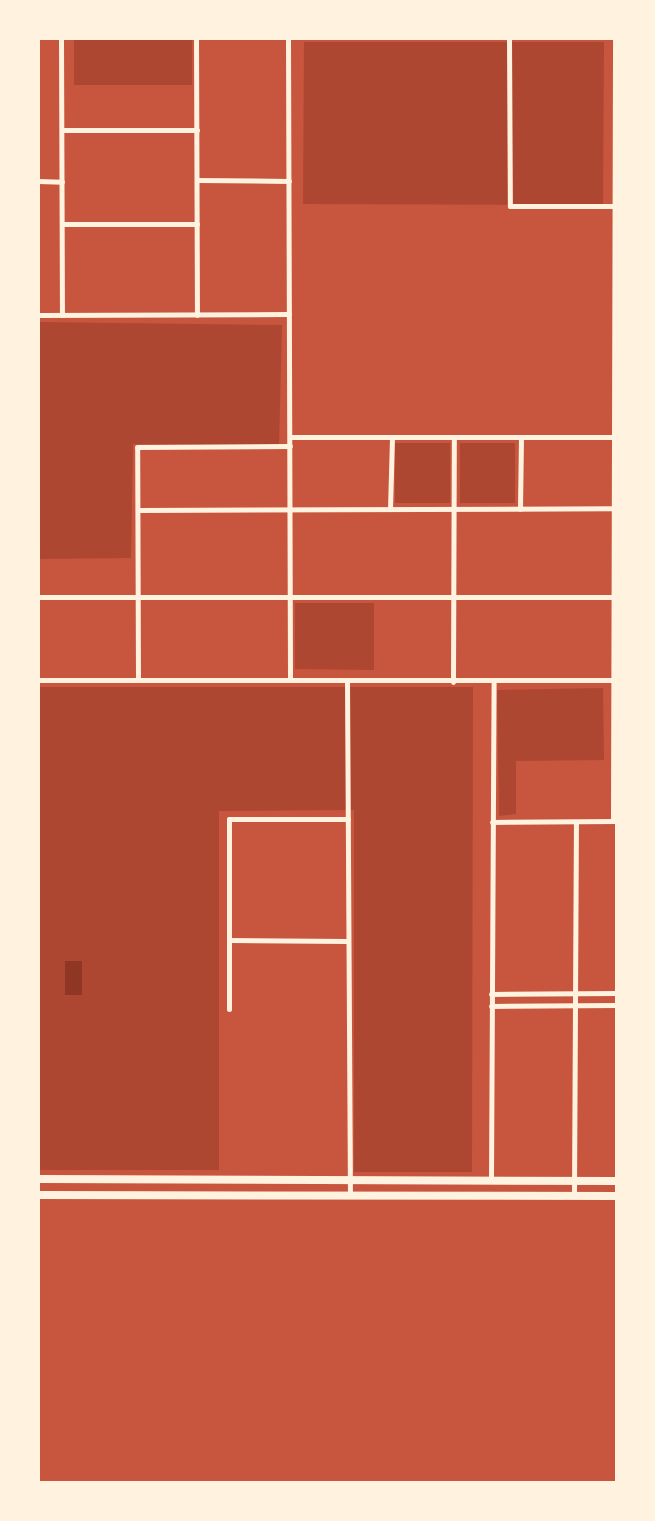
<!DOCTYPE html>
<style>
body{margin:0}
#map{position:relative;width:655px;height:1521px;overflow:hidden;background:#c8553d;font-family:Signika,sans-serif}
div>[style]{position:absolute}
.green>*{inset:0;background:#ae4732}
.water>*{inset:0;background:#8f3625}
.minor>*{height:5px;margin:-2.5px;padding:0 2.5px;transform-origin:2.5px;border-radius:2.5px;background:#fff3e0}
.primary>*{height:8px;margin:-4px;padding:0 4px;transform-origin:4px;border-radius:4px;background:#fff3e0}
span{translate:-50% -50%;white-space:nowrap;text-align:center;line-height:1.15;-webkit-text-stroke:8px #fff3e0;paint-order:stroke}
.frame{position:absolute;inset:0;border:40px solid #fff3e0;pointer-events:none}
</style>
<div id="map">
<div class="green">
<div style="clip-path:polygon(74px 40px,192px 40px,192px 85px,74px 85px)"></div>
<div style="clip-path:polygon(304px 42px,604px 42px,603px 205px,303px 204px)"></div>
<div style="clip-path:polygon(38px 322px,282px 325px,279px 446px,133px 444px,131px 558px,38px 559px)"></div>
<div style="clip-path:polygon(395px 443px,450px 443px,450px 503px,395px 503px)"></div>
<div style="clip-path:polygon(460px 443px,515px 443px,515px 503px,460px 503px)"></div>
<div style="clip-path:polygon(295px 603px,374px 603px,374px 670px,295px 669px)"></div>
<div style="clip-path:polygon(38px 687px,473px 687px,472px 1172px,354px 1172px,354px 810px,219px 811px,219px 1170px,38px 1170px)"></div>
<div style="clip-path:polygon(603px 688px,604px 760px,516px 761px,516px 814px,499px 816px,497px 690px)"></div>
</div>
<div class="water">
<div style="clip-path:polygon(65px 961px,82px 961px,82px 995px,65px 995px)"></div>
</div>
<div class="minor">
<div style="left:61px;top:38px;width:277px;rotate:89.8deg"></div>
<div style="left:196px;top:38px;width:277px;rotate:89.8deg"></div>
<div style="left:288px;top:38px;width:642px;rotate:89.82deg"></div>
<div style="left:509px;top:38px;width:168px;rotate:89.7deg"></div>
<div style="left:510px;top:206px;width:105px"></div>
<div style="left:62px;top:130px;width:135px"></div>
<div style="left:197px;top:180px;width:92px;rotate:0.6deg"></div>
<div style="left:38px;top:181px;width:24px;rotate:2deg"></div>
<div style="left:62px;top:224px;width:135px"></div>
<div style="left:38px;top:315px;width:251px;rotate:-0.2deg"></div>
<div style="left:290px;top:437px;width:324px"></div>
<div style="left:390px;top:509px;width:72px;rotate:-88.4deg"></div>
<div style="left:520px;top:509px;width:72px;rotate:-89.2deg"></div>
<div style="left:138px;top:510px;width:476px;rotate:-0.2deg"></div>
<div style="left:38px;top:597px;width:576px"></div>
<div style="left:38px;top:680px;width:579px"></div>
<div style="left:138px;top:680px;width:233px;rotate:-90.2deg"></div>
<div style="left:137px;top:447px;width:153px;rotate:-0.4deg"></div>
<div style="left:347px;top:680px;width:515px;rotate:89.67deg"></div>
<div style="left:453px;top:682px;width:245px;rotate:-89.8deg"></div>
<div style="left:613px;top:821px;width:783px;rotate:-89.85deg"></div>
<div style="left:492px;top:822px;width:125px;rotate:-0.5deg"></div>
<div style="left:229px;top:940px;width:119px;rotate:0.5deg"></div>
<div style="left:491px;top:994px;width:126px;rotate:-0.5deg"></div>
<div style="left:491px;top:1006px;width:126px;rotate:-0.5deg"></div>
<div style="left:229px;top:1009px;width:190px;rotate:-90deg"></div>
<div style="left:229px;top:819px;width:119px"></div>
<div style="left:491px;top:1180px;width:497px;rotate:-89.7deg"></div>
<div style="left:574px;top:1195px;width:373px;rotate:-89.7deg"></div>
</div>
<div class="primary">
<div style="left:38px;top:1179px;width:579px;rotate:0.2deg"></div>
<div style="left:38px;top:1195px;width:579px;rotate:0.1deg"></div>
</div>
<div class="frame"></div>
</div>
